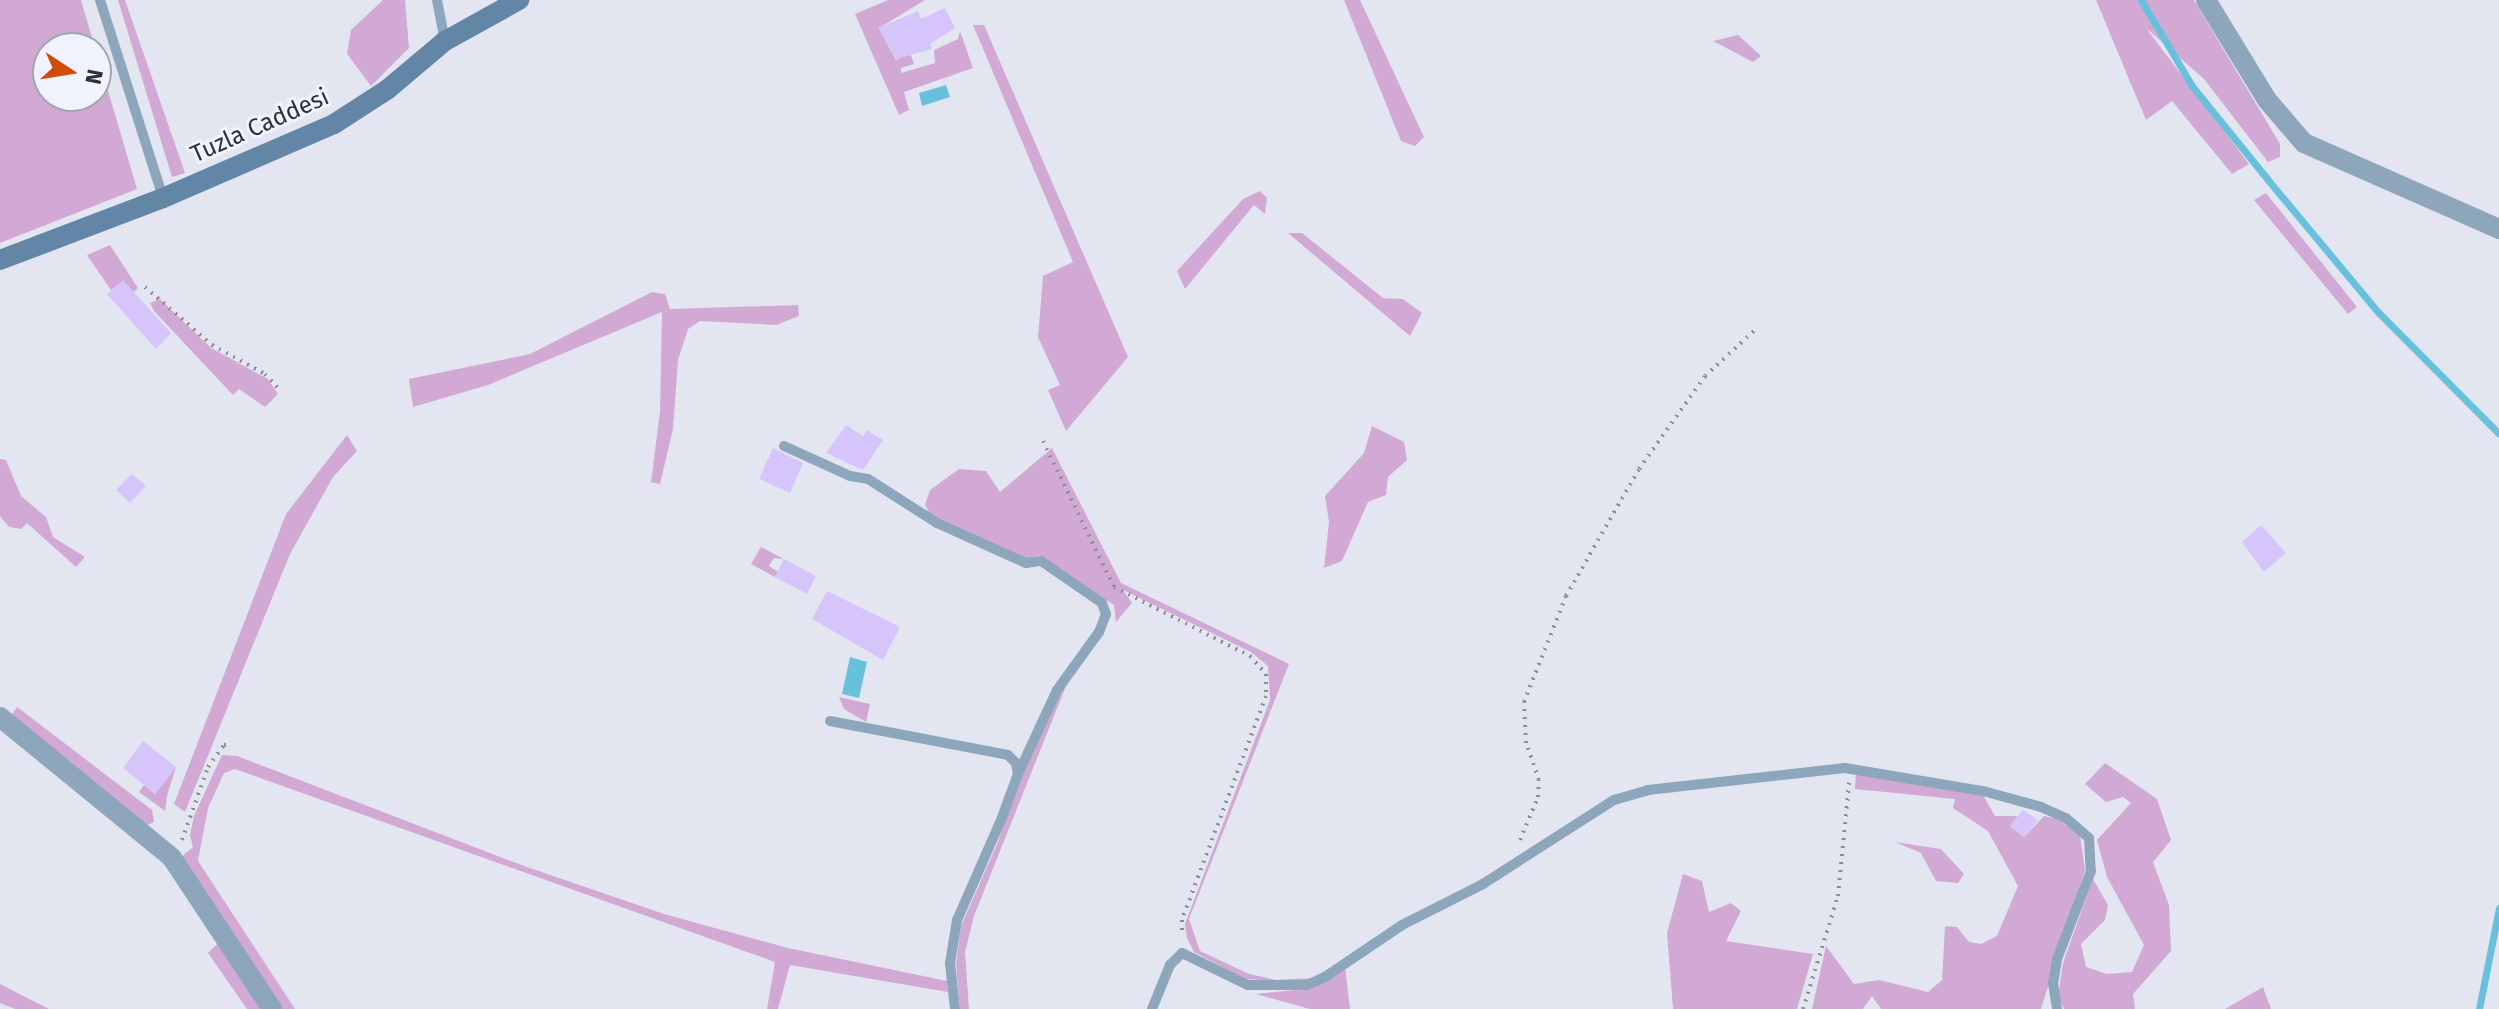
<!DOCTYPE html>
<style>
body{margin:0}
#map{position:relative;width:2499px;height:1009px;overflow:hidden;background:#e3e6f1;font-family:"Fira Sans",sans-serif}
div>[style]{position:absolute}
.green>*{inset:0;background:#d1a9d4}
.water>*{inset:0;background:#69c0dd}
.stream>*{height:7px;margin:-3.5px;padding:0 3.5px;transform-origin:3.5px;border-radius:3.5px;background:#69c0dd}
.building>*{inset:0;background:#d6c5fb}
.path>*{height:4px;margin-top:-2px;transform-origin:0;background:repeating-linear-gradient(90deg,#8d8f97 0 2px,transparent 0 8px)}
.service>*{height:10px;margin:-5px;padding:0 5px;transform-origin:5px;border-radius:5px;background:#8ea6bc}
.minor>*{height:20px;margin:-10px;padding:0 10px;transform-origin:10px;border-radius:10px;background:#8ea6bc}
.tertiary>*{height:20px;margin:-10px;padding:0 10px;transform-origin:10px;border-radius:10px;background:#8ea6bc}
.secondary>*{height:20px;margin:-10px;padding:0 10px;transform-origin:10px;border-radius:10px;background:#6386a7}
span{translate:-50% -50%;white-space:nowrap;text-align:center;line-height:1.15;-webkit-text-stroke:6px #f0f3fe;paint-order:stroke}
.street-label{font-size:24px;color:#2e2f33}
.north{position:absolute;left:32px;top:32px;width:80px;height:80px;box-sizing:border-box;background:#f0f3fe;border:2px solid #a2a5ad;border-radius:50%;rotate:102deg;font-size:22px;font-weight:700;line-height:32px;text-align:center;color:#2e2f33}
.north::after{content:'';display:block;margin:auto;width:28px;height:36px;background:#d14c09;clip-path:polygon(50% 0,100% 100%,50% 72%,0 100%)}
</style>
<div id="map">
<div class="green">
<div style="clip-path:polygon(0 0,81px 0,95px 48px,48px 48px,48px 96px,96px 96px,96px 50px,137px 189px,0 243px)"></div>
<div style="clip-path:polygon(118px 0,125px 0,185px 173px,172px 177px)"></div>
<div style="clip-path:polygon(383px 0,405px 0,409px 48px,371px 86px,347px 54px,351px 30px)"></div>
<div style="clip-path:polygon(888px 0,925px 0,879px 28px,896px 60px,910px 53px,914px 64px,901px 68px,901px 73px,935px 63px,934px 50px,958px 39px,960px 31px,973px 68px,904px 92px,909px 110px,899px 115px,855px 14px)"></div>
<div style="clip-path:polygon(1344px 0,1360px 0,1424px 137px,1415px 146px,1401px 141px)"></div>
<div style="clip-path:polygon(2096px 0,2194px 0,2280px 144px,2280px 157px,2268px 162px,2204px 79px,2146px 28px,2249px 164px,2232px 174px,2172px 101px,2146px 120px)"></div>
<div style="clip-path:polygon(973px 25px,984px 25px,1128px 357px,1066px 431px,1048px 390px,1060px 385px,1038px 337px,1043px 276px,1073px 262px)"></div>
<div style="clip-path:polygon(1738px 35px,1761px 56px,1753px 62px,1713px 41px)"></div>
<div style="clip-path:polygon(1260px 191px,1267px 198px,1265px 214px,1254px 205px,1185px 289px,1177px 271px,1243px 199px)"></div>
<div style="clip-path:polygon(2266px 193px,2357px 307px,2348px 314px,2254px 200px)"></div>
<div style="clip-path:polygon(1288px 233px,1302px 233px,1383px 298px,1403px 299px,1422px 313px,1410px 336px)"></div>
<div style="clip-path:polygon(110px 245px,138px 288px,133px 293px,123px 281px,111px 290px,87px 255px)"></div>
<div style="clip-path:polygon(652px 292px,665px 294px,670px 309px,798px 305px,799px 316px,776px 325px,700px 321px,688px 329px,678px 360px,673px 429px,660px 484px,651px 482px,660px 412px,662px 312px,488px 385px,413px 407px,409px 379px,530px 354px)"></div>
<div style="clip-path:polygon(160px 299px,211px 348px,268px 379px,278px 394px,265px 407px,239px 389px,233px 395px,154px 311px,150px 303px)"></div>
<div style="clip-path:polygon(1372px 426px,1404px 442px,1407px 460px,1388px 477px,1386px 495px,1368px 502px,1342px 561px,1324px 568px,1329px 522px,1325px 496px,1364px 453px)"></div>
<div style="clip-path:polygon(347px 435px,357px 451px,333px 477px,290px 554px,185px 812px,174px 804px,286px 514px)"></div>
<div style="clip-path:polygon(1052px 448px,1121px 583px,1289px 664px,1189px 919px,1200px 951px,1249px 974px,1276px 980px,1312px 978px,1301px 983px,1245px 979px,1194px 952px,1187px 938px,1185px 924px,1270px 700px,1268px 666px,1251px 652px,1123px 590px,1132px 603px,1116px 622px,1114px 605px,1039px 555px,1027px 560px,932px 518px,925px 505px,930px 490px,959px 469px,986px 471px,1000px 492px)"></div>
<div style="clip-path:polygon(0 459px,6px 460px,21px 496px,46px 517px,53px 537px,85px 557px,76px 567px,27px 523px,21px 529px,9px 527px,0 516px)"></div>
<div style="clip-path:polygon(761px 547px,784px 559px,774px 558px,769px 566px,778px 572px,775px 577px,751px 564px)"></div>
<div style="clip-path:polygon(1068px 681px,974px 916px,965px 952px,969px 1009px,960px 1009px,956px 964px,961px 926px,998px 842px,1033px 739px)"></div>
<div style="clip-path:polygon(839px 697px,870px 704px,866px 722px,844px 709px)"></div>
<div style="clip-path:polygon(17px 707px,152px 810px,154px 822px,146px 826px,10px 717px)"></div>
<div style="clip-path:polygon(222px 755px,237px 756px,524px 866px,664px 914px,788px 948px,947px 981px,948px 992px,790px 965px,778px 1009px,767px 1009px,775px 962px,235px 769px,224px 773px,208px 808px,198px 861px,295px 1009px,282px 1009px,181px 857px,193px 847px,190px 835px,194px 816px)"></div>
<div style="clip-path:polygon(2105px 763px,2157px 799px,2171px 840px,2153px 862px,2169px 905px,2171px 951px,2133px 994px,2135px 1009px,2064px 1009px,2058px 996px,2063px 963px,2093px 879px,2108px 905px,2105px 920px,2081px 944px,2086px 967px,2107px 974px,2132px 972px,2144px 945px,2107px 877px,2097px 840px,2131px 803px,2123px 797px,2106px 802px,2085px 784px)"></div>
<div style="clip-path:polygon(176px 767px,167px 796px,165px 811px,139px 792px,144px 785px,155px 794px)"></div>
<div style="clip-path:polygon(1856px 772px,1983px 795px,1995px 816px,2018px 816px,2010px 826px,2024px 837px,2044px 816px,2058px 819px,2080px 835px,2085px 870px,2041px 1009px,1881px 1009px,1872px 996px,1863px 1009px,1812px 1009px,1826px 946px,1854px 984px,1879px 980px,1928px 992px,1942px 980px,1945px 926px,1957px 927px,1969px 942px,1981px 944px,1997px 936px,2018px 886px,1988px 831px,1953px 808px,1955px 799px,1855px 789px)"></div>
<div style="clip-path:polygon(1895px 842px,1941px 849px,1964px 874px,1958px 883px,1936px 881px,1921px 853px)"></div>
<div style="clip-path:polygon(1683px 874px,1702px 881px,1709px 912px,1731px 903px,1741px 911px,1726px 941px,1813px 954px,1797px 1009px,1673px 1009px,1667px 933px)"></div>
<div style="clip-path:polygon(219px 942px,264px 1009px,247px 1009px,208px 953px)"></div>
<div style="clip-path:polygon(1345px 967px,1350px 1009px,1310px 1009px,1256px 994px,1305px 989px)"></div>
<div style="clip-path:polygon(0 984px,49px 1009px,15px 1009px,0 1003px)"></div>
<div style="clip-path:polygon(2263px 987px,2271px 1009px,2225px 1009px)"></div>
</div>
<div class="water">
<div style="clip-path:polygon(946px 85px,950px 97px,922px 106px,919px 93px)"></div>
<div style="clip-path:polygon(850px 657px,867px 662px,859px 698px,842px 694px)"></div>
</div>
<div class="stream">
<div style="left:2141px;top:0;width:100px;rotate:59.3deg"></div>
<div style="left:2192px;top:86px;width:121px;rotate:51deg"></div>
<div style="left:2268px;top:180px;width:173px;rotate:50.2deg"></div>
<div style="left:2379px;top:313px;width:170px;rotate:45.2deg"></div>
<div style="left:2479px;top:1009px;width:103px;rotate:-78.8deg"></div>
</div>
<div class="building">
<div style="clip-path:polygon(945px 8px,955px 28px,930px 44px,932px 49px,896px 59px,878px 28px,918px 11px,921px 19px)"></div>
<div style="clip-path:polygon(123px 280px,171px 333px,156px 349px,107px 294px)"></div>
<div style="clip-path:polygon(846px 425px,863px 436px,867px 430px,883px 440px,863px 470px,826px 453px)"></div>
<div style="clip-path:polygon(773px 448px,803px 463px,790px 493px,759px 479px)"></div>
<div style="clip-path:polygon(132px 474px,146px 486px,130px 503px,116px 490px)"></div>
<div style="clip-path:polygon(2261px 525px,2286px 553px,2264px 572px,2242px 542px)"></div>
<div style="clip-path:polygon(784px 559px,816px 576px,807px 594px,775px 577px)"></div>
<div style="clip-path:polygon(827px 591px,900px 627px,883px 660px,812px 619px)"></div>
<div style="clip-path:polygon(143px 741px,176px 767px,155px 794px,123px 768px)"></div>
<div style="clip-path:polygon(2023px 810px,2038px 820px,2024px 837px,2010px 826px)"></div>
</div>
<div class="path">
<div style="left:145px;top:287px;width:89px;rotate:40.9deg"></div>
<div style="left:212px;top:345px;width:60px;rotate:28.7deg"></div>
<div style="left:265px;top:374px;width:19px;rotate:47deg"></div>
<div style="left:1043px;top:441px;width:162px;rotate:64.1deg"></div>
<div style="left:1114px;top:587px;width:153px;rotate:26.9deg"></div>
<div style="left:1250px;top:656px;width:24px;rotate:48deg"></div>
<div style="left:1266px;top:674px;width:22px;rotate:90deg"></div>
<div style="left:1266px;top:696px;width:239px;rotate:110.6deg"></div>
<div style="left:1182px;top:920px;width:16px;rotate:90deg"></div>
<div style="left:182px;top:840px;width:77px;rotate:-70.4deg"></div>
<div style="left:208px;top:767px;width:27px;rotate:-54deg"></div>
<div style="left:224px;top:745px;width:8px;rotate:-7deg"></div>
<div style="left:1520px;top:840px;width:47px;rotate:-67.3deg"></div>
<div style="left:1538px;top:797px;width:17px;rotate:-87deg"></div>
<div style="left:1539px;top:780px;width:39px;rotate:-109deg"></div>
<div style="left:1526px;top:743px;width:41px;rotate:-92.8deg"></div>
<div style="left:1524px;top:702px;width:114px;rotate:-68.4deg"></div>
<div style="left:1566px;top:596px;width:146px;rotate:-60.1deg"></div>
<div style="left:1639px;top:469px;width:114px;rotate:-54.6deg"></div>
<div style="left:1705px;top:376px;width:67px;rotate:-42.6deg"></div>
<div style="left:1803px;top:1009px;width:118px;rotate:-72.8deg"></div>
<div style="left:1838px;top:896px;width:114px;rotate:-84.4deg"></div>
</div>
<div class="service">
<div style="left:100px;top:0;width:208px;rotate:72.3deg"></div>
<div style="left:437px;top:0;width:42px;rotate:79deg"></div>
<div style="left:784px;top:446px;width:72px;rotate:24.4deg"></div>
<div style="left:850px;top:476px;width:18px;rotate:9deg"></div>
<div style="left:868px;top:479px;width:82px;rotate:32.5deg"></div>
<div style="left:937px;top:523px;width:98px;rotate:24.2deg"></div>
<div style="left:1026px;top:563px;width:15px;rotate:-8deg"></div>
<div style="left:1041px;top:561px;width:74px;rotate:34.5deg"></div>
<div style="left:1102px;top:603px;width:12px;rotate:70deg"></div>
<div style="left:1106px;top:614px;width:19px;rotate:111deg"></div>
<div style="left:1099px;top:632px;width:72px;rotate:125.9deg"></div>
<div style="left:1057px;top:690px;width:93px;rotate:114.9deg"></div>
<div style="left:830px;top:721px;width:181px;rotate:10.8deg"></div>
<div style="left:1008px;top:755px;width:11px;rotate:45deg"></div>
<div style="left:1016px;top:763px;width:11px;rotate:80deg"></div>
<div style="left:1018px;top:774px;width:49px;rotate:110.3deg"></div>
<div style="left:1001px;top:820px;width:109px;rotate:113.7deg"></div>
<div style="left:957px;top:920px;width:44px;rotate:99.2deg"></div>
<div style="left:950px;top:963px;width:46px;rotate:83.8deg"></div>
<div style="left:1152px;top:1009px;width:48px;rotate:-67.8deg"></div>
<div style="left:1170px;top:965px;width:17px;rotate:-45deg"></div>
<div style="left:1182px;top:953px;width:73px;rotate:25.9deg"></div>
<div style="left:1248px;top:985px;width:59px"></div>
<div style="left:1307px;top:985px;width:20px;rotate:-24deg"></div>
<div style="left:1325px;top:977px;width:93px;rotate:-34deg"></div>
<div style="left:1402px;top:925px;width:91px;rotate:-26.8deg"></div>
<div style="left:1483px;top:884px;width:156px;rotate:-32.7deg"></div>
<div style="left:1614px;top:800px;width:35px;rotate:-16deg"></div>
<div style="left:1648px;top:790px;width:198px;rotate:-6.4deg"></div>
<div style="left:1845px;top:768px;width:140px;rotate:9.5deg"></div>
<div style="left:1983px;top:791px;width:60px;rotate:15.4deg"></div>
<div style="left:2041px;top:807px;width:27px;rotate:24deg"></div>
<div style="left:2066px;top:818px;width:30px;rotate:41deg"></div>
<div style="left:2089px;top:838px;width:33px;rotate:87deg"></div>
<div style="left:2091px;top:871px;width:94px;rotate:111.1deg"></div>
<div style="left:2057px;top:959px;width:24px;rotate:99deg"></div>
<div style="left:2053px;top:983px;width:26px;rotate:81deg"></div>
</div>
<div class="minor">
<div style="left:2206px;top:0;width:117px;rotate:58.6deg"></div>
<div style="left:2267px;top:100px;width:57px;rotate:49.3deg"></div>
<div style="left:2304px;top:143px;width:213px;rotate:23.8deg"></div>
</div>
<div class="tertiary">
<div style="left:0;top:717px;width:222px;rotate:39.3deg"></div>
<div style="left:172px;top:858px;width:181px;rotate:56.5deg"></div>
</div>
<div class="secondary">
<div style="left:0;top:260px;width:174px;rotate:-20.8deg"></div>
<div style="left:163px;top:198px;width:186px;rotate:-23.4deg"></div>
<div style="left:334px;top:124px;width:64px;rotate:-32.9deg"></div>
<div style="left:388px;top:89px;width:75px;rotate:-40.1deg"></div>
<div style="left:445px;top:41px;width:85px;rotate:-29deg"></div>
</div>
<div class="street-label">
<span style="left:260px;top:126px;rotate:-24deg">Tuzla Caddesi</span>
</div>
<div class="north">N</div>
</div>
